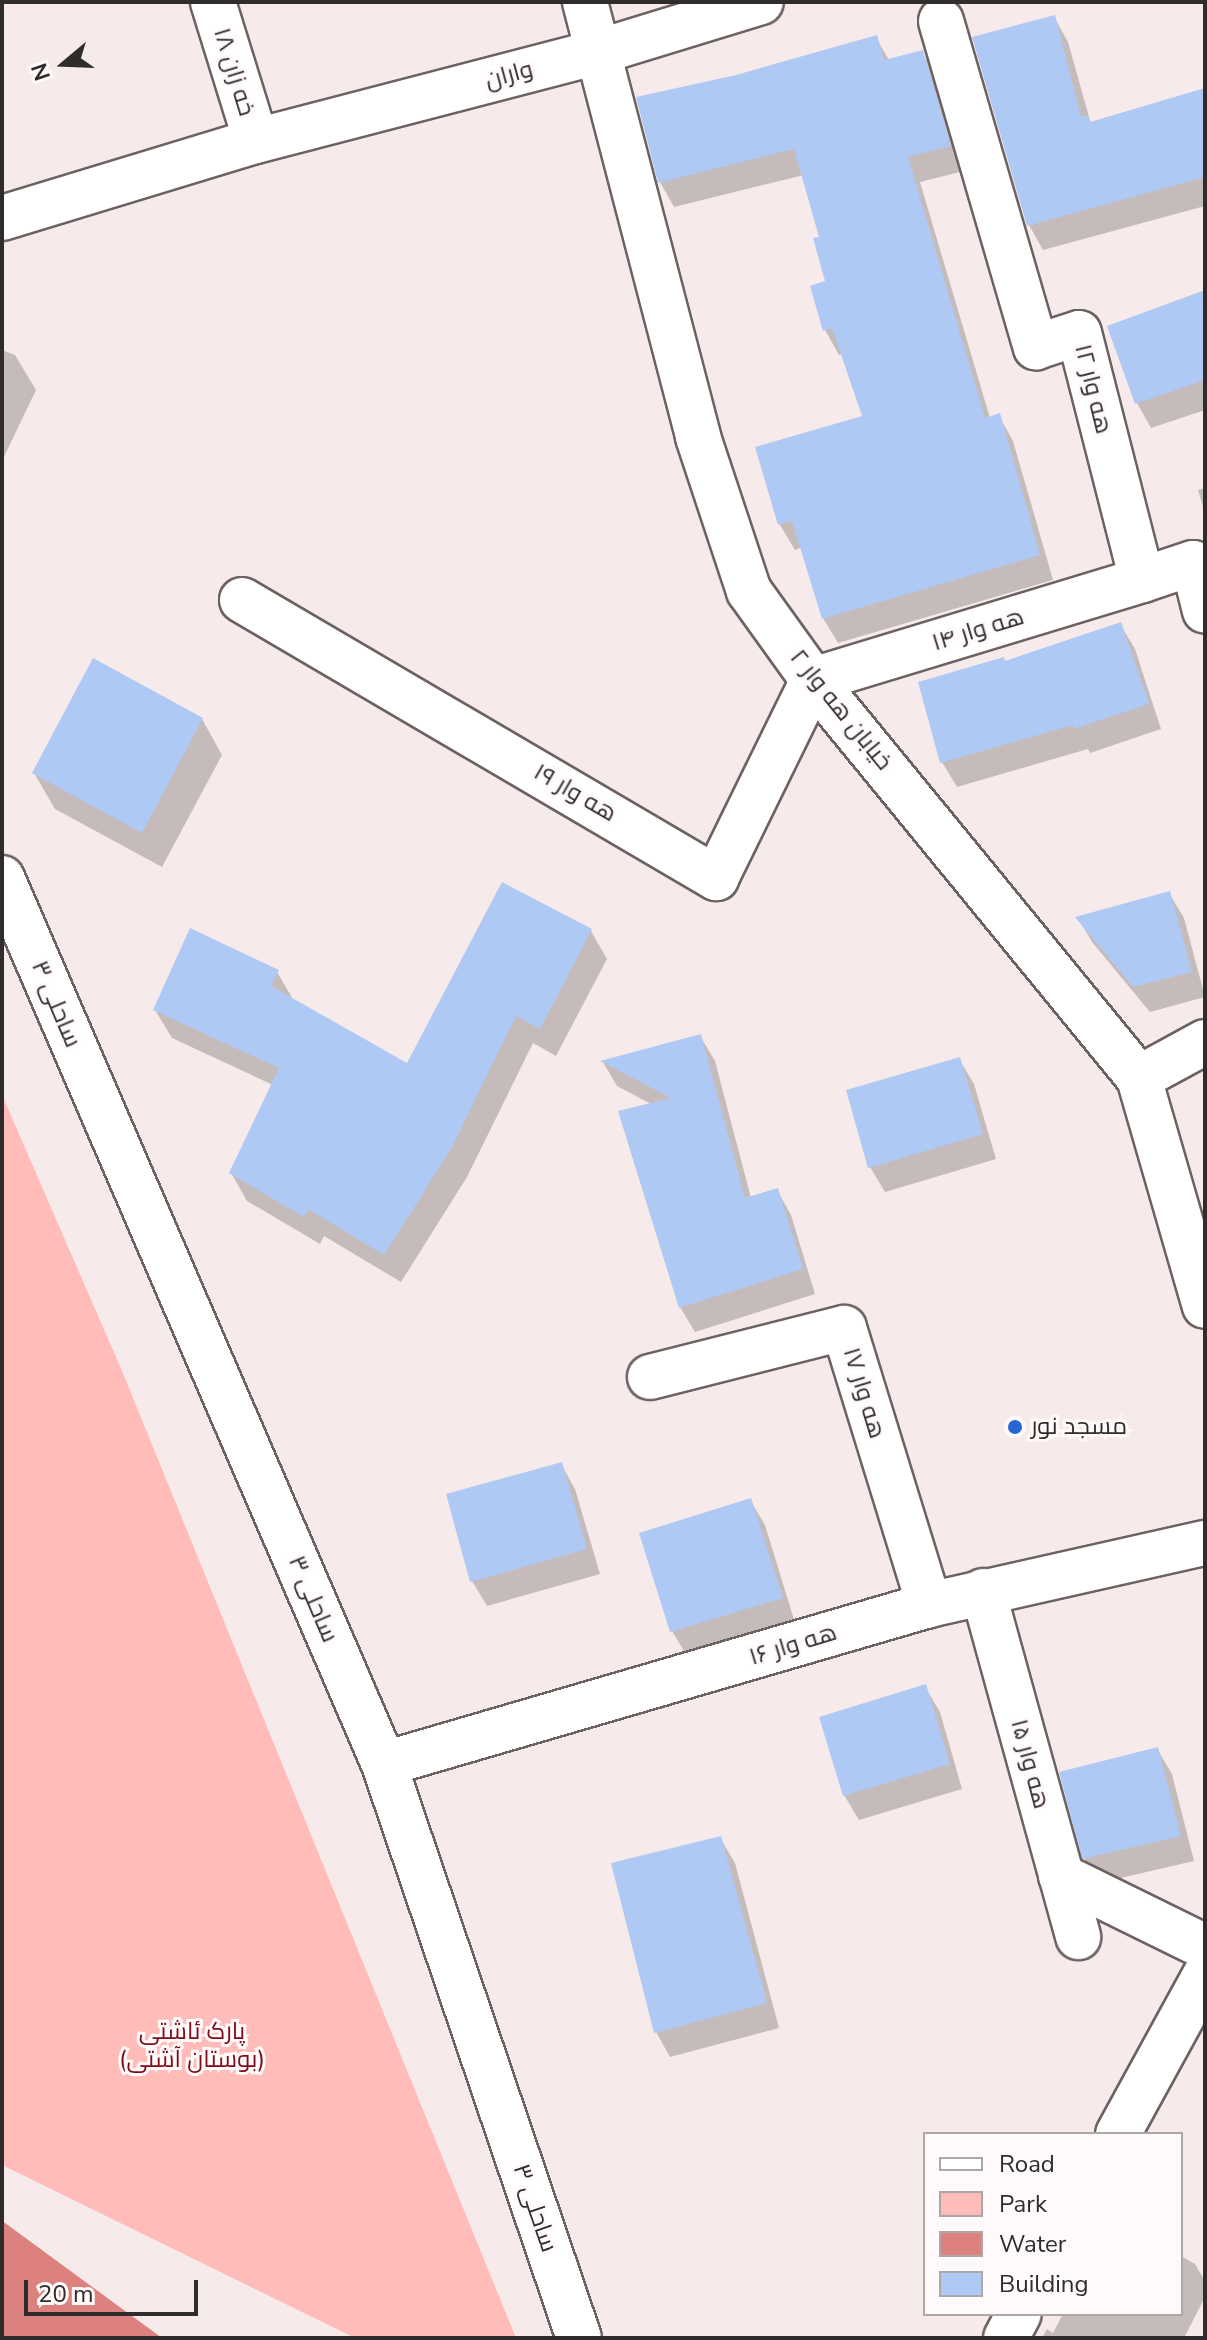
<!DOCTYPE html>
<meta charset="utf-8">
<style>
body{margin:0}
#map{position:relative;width:1207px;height:2340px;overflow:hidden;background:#f7eaea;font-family:"Nunito Sans",Cairo,sans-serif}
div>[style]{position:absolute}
.green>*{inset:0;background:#ffbcb8}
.water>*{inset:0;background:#dc817d}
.shadow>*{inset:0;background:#0003}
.building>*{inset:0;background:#afc9f5}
.roads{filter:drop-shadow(2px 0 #6d6262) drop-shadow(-2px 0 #6d6262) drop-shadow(0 2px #6d6262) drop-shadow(0 -2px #6d6262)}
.minor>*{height:44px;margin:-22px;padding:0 22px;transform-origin:22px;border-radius:22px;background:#fff}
.dots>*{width:22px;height:22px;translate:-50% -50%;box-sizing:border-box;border:4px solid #fffaf9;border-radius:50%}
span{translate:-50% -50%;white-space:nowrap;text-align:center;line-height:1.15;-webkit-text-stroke:6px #fffaf9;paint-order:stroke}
.street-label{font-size:24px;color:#302c2c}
.poi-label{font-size:24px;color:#302c2c}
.left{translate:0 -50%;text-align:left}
.park-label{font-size:24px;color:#7d0d1b}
.frame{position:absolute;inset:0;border:4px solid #302c2c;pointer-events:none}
.legend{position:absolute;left:923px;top:2132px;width:260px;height:184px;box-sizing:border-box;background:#fffaf9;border:2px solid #aca8a7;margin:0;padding:10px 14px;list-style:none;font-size:24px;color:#302c2c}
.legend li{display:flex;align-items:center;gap:16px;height:40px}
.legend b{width:40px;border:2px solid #aca8a7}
.north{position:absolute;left:24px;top:24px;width:80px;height:80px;-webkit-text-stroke:6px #fffaf9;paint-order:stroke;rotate:251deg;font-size:22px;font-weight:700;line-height:32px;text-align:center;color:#302c2c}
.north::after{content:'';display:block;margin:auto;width:28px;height:36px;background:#302c2c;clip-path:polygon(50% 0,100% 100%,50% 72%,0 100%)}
.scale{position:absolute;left:24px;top:2280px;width:174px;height:36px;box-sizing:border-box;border:4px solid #302c2c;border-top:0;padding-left:10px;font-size:24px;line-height:28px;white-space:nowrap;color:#302c2c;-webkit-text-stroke:6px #fffaf9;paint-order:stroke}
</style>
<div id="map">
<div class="green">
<div style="clip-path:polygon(2px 1095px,122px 1371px,516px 2338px,355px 2338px,2px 2165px)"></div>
</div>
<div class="water">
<div style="clip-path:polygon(2px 2221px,5px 2223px,162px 2338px,2px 2338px)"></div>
</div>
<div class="shadow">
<div style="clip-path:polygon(1054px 17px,1068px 42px,1091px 124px,1205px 90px,1205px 206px,1043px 250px,1029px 225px)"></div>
<div style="clip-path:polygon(876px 38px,889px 60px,922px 52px,937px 77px,964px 171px,920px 182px,990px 418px,999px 416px,1013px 441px,1053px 580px,838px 643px,823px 618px,802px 547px,795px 550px,780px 525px,758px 448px,864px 418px,843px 354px,839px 355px,825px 330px,828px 283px,821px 238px,804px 175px,674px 207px,660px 182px,736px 77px)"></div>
<div style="clip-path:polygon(1205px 307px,1205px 410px,1151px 428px,1137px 403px,1110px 327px)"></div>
<div style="clip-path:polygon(2px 350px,15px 355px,36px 390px,2px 461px)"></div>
<div style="clip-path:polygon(1205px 488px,1205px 513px,1198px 490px)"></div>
<div style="clip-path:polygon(1120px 624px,1135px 649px,1161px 729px,1090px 753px,1088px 749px,957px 787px,942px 762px,1004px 663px)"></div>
<div style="clip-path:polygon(202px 719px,222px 755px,162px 867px,55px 809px,34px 773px)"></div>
<div style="clip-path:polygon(1169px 893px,1184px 918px,1205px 997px,1150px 1012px,1092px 942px,1078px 918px)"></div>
<div style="clip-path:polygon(591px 931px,607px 959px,556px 1056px,533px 1043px,467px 1177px,401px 1282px,324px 1236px,320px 1244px,247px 1201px,231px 1173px,273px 1085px,172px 1038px,155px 1010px,277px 972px,294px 1001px,408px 1065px)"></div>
<div style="clip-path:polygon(700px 1036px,715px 1061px,751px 1198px,777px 1190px,791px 1215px,815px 1294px,695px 1332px,680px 1307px,653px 1105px,617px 1086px,603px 1062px)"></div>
<div style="clip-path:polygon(959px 1059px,974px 1084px,996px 1159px,885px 1192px,870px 1167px)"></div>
<div style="clip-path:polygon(561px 1464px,575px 1489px,600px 1574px,487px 1606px,472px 1581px,448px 1496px)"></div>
<div style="clip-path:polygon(750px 1500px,765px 1525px,795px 1623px,687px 1656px,672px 1631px,642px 1534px)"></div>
<div style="clip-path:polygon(925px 1687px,940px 1712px,962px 1789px,859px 1820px,844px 1795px)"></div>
<div style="clip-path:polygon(1157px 1749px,1172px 1774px,1194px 1861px,1099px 1883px,1084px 1858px)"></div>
<div style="clip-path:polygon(720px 1838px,735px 1863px,779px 2028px,670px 2057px,656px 2032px)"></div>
<div style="clip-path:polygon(1181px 2256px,1195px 2264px,1205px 2281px,1205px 2297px,1184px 2338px,1042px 2338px,1047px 2329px,1053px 2333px,1063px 2314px,1181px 2314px)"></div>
</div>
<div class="building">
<div style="clip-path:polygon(1055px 15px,1081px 117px,1088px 115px,1090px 122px,1205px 88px,1205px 177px,1027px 226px,972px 37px)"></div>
<div style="clip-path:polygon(877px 35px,884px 60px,923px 50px,951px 146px,908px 157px,985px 418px,1000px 413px,1040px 555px,822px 619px,792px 521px,778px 525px,755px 447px,862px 416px,832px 328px,823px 331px,810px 286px,825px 281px,813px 238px,819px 237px,794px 149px,658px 183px,636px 97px,736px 75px)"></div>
<div style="clip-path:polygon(1205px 290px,1205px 380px,1135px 404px,1107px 326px)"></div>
<div style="clip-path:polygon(1121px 622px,1149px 704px,1074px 729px,1073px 725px,940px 763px,918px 682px,1004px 657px,1005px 661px)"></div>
<div style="clip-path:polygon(93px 658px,203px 718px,142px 833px,32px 773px)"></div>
<div style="clip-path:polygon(502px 882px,592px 929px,540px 1029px,516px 1016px,452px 1147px,384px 1255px,308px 1209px,304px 1217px,229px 1173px,279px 1068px,153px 1010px,190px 928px,279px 970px,271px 986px,407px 1063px)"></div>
<div style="clip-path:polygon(1170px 891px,1192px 972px,1133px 987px,1075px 917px)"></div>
<div style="clip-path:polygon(701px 1034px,745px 1198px,778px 1188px,803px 1269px,679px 1308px,618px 1111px,671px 1098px,600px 1061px)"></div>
<div style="clip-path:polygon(960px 1057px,983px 1134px,868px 1168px,846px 1090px)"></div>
<div style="clip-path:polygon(562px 1462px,587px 1549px,470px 1582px,446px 1494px)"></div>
<div style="clip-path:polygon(751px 1498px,783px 1598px,670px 1632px,639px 1533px)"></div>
<div style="clip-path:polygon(926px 1684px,950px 1764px,843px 1796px,819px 1717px)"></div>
<div style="clip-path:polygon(1158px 1747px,1181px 1836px,1082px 1859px,1059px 1772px)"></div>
<div style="clip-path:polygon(721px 1836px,767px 2003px,654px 2033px,611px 1863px)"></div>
</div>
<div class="roads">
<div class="minor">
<div style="left:213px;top:2px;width:145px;rotate:72.8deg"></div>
<div style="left:585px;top:2px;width:449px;rotate:75.4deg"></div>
<div style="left:698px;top:437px;width:162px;rotate:71.7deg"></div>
<div style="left:749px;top:591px;width:110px;rotate:54.3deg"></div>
<div style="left:813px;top:680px;width:514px;rotate:50.68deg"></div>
<div style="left:1139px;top:1078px;width:237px;rotate:73.9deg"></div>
<div style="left:941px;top:21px;width:340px;rotate:73.8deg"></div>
<div style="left:1036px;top:347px;width:45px;rotate:-18deg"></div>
<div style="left:1079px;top:333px;width:255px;rotate:75.7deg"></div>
<div style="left:1142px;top:580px;width:54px;rotate:-18.4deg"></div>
<div style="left:1193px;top:563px;width:49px;rotate:76deg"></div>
<div style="left:2px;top:218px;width:265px;rotate:-16.9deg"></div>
<div style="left:256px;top:141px;width:357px;rotate:-14.6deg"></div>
<div style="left:601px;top:51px;width:167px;rotate:-17deg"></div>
<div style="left:242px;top:600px;width:550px;rotate:30.39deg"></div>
<div style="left:716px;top:878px;width:220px;rotate:-63.9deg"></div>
<div style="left:813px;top:680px;width:344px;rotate:-16.9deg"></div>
<div style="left:2px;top:878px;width:965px;rotate:66.68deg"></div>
<div style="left:384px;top:1764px;width:606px;rotate:71.24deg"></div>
<div style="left:1139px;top:1078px;width:75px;rotate:-28.6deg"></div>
<div style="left:650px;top:1377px;width:200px;rotate:-14.2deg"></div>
<div style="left:844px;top:1328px;width:290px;rotate:72.9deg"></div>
<div style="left:983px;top:1591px;width:359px;rotate:74.6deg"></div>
<div style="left:384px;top:1764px;width:568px;rotate:-16.26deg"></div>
<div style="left:929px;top:1605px;width:283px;rotate:-12.7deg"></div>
<div style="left:1061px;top:1876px;width:161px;rotate:26.2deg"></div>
<div style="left:1118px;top:2134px;width:181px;rotate:-61.3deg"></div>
<div style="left:1006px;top:2338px;width:27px;rotate:-62deg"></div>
</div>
</div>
<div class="dots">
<div style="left:1015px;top:1427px;background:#2667d3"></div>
</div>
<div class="street-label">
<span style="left:234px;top:72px;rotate:73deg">خه زان ۱۸</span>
<span style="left:509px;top:75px;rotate:-15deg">واران</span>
<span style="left:1093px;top:389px;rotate:76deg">هه وار ۱۲</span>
<span style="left:978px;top:630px;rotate:-17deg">هه وار ۱۴</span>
<span style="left:841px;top:710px;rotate:51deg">خیابان هه وار ۲</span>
<span style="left:575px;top:793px;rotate:30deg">هه وار ۱۹</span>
<span style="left:56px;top:1004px;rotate:67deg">ساحلی ۳</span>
<span style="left:864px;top:1393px;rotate:73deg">هه وار ۱۷</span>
<span style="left:313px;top:1599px;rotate:67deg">ساحلی ۳</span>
<span style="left:793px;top:1645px;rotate:-17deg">هه وار ۱۶</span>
<span style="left:1030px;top:1764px;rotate:75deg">هه وار ۱۵</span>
<span style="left:535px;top:2208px;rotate:71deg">ساحلی ۳</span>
</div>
<div class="poi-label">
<span class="left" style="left:1031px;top:1427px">مسجد نور</span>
</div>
<div class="park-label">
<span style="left:192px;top:2046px">پارک ئاشتی<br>(بوستان آشتی)</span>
</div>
<div class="frame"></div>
<ul class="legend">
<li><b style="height:10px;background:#fff"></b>Road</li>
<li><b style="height:22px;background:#ffbcb8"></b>Park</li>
<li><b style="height:22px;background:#dc817d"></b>Water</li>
<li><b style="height:22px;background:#afc9f5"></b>Building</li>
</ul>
<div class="north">N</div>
<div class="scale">20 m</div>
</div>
